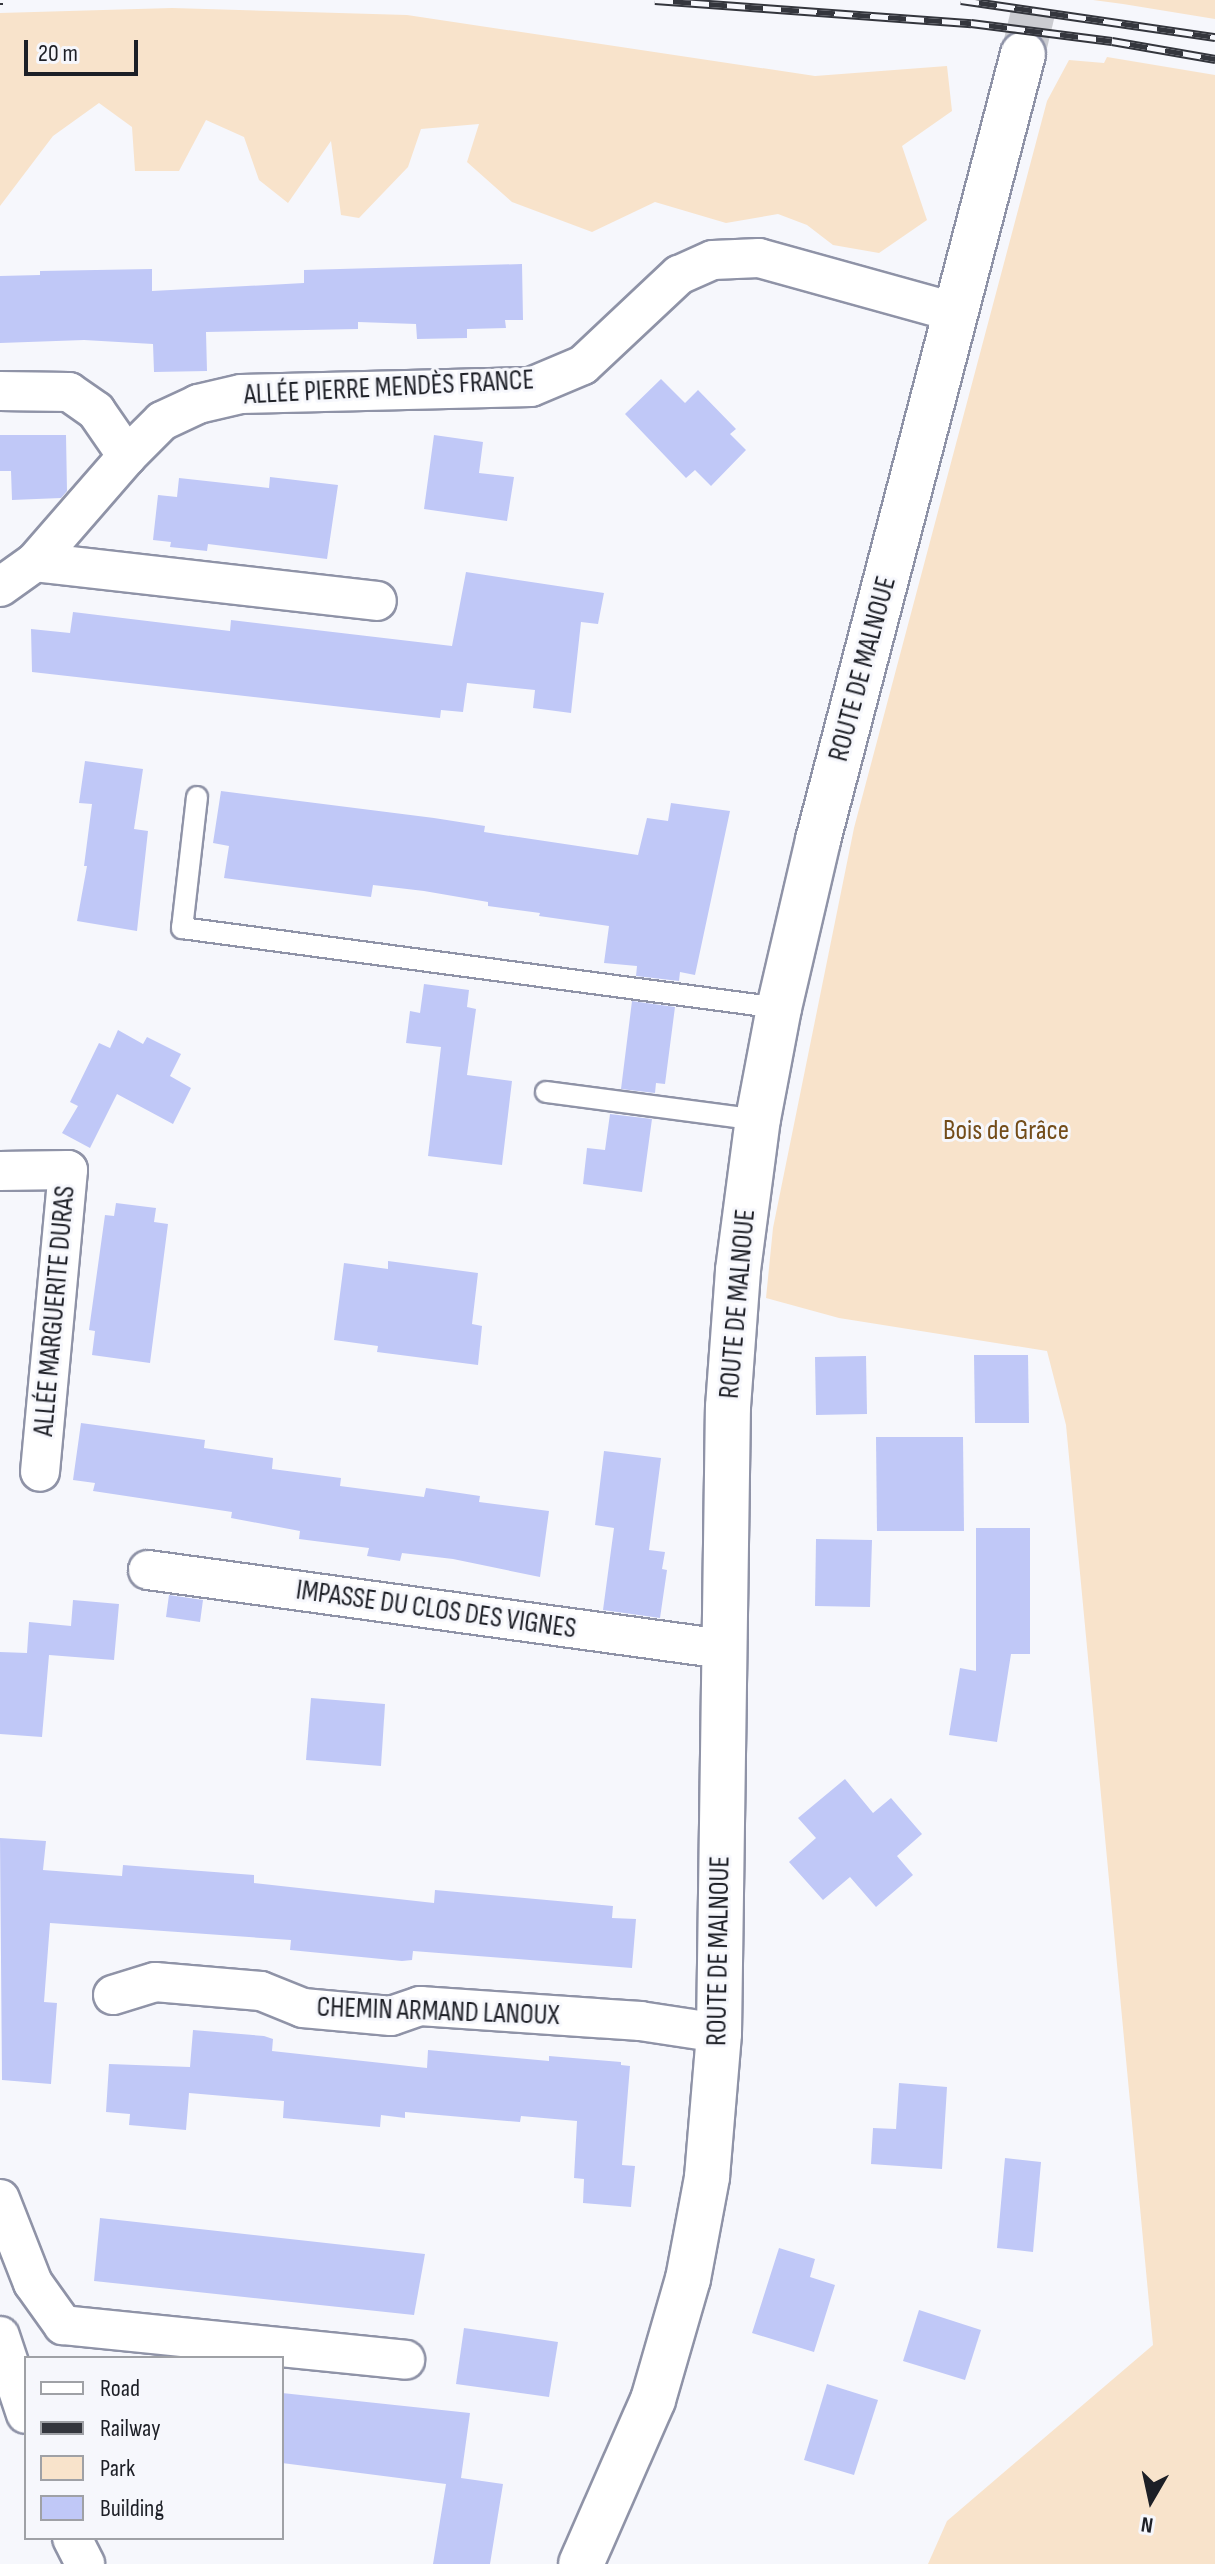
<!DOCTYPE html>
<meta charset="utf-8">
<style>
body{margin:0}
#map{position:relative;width:1215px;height:2564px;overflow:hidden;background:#f6f7fc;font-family:"Sofia Sans Condensed",sans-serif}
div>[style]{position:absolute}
.green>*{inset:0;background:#f8e3cb}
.building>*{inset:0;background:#c0c8f7}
.secondary-tunnel>*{height:44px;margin-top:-22px;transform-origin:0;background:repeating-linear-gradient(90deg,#cbccd1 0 44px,transparent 0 66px)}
.roads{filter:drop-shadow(2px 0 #8f93a7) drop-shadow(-2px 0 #8f93a7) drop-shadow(0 2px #8f93a7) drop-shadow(0 -2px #8f93a7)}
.lane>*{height:20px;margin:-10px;padding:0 10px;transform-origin:10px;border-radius:10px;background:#fff}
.street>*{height:38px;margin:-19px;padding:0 19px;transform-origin:19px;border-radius:19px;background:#fff}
.secondary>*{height:44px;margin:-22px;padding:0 22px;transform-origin:22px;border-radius:22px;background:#fff}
.rail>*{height:9px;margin-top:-4.5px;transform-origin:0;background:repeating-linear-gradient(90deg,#f6f7fc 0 18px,#34363d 0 36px);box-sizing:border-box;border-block:2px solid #34363d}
span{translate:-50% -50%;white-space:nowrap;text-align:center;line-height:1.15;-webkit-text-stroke:6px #f6f7fc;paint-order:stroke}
.street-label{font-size:28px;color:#1d1f26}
.park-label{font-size:28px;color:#734c19}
.legend{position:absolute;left:24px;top:2356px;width:260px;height:184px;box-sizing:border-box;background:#f6f7fc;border:2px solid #9fa1a6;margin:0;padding:10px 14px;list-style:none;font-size:24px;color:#1d1f26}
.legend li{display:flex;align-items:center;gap:16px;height:40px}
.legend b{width:40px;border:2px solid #9fa1a6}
.north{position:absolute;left:1111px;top:2460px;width:80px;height:80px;-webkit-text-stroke:6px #f6f7fc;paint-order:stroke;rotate:189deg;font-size:22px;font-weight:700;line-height:32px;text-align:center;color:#1d1f26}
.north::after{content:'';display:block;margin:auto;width:28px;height:36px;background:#1d1f26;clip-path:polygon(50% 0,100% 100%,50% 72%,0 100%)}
.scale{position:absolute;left:24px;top:40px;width:114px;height:36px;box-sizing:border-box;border:4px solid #1d1f26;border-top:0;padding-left:10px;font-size:24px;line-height:28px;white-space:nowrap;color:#1d1f26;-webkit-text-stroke:6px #f6f7fc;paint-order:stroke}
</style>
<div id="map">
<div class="green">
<div style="clip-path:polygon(1093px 0,1215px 0,1215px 19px,1123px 4px)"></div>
<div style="clip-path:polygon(172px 8px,407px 15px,815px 76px,947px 66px,952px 111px,902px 146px,927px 220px,879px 253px,833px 245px,807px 225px,778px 214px,726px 223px,655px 202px,592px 232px,512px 202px,467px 162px,479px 124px,421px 129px,408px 167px,359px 218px,341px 215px,331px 141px,288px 203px,259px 180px,244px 137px,206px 120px,179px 171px,135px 171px,132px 127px,99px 103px,53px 136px,0 206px,0 13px)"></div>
<div style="clip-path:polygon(1107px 57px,1215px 75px,1215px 2564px,928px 2564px,947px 2521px,1153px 2345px,1066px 1425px,1047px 1351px,839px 1318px,766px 1298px,773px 1228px,854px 828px,1047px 101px,1069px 60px,1104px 63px)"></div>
</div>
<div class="building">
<div style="clip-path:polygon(522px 264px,523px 320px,505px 320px,506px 328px,467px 329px,467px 338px,417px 339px,416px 324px,358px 322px,358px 329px,206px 332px,207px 371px,154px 372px,153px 344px,84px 340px,0 343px,0 276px,40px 275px,40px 271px,152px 269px,152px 291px,304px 283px,304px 270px)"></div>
<div style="clip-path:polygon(661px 379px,685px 403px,698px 390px,736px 429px,730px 434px,746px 450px,711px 486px,695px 470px,686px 478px,625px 414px)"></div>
<div style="clip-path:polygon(0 435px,66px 435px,67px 491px,61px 498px,12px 500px,11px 471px,0 471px)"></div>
<div style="clip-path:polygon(434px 435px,483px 442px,479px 473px,514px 477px,507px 521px,424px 509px)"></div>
<div style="clip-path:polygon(270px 477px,338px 485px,327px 559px,208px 544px,207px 551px,170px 547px,171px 542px,153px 540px,158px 495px,177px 497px,179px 478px,269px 488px)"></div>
<div style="clip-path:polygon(466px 572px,604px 593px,598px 624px,581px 622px,571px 713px,533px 708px,535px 690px,467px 683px,463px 712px,441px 710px,440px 718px,32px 672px,31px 629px,70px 633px,73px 612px,230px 631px,231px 620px,452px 646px)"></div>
<div style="clip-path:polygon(85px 761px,143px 769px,134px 829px,148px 831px,137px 931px,77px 921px,87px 866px,84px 866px,92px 804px,79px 803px)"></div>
<div style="clip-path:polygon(221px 791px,434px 818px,485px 826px,484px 832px,638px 855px,647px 818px,668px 821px,671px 803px,730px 811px,695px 975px,680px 972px,679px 981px,636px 976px,637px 966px,604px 963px,609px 926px,539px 916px,540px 913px,488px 906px,488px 902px,424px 891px,373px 885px,371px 897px,224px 878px,229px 846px,213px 843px)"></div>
<div style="clip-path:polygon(424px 984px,469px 990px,467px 1007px,476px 1009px,467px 1075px,512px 1081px,502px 1165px,428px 1156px,441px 1047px,406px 1043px,410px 1011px,420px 1013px)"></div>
<div style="clip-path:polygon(632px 1001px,675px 1007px,665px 1084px,656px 1083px,655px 1093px,621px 1089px)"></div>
<div style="clip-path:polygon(118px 1030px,143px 1044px,147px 1037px,181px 1054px,170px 1076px,191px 1088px,173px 1124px,117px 1094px,90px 1148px,62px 1133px,78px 1106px,70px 1102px,99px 1043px,110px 1048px)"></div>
<div style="clip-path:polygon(610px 1114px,652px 1119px,642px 1192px,583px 1184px,587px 1148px,605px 1150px)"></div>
<div style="clip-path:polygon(116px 1203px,156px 1208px,154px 1222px,168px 1224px,150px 1363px,92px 1355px,95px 1331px,89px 1330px,105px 1215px,114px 1216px)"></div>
<div style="clip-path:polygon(388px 1261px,478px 1273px,472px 1324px,482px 1326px,478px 1365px,377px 1352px,378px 1346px,334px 1340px,344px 1263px,388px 1269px)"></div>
<div style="clip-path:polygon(974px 1355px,1028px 1355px,1029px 1423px,975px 1423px)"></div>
<div style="clip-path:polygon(866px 1356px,867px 1414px,816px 1415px,815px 1357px)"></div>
<div style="clip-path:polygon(81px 1423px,205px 1440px,204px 1448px,273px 1458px,272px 1469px,341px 1478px,340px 1486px,424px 1497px,426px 1488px,480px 1496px,479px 1502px,549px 1511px,540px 1577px,453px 1559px,402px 1553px,400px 1561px,367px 1556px,369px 1548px,299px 1539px,300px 1531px,231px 1518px,232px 1512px,93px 1491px,95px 1483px,73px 1480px)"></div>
<div style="clip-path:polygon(876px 1437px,963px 1437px,964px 1531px,877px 1531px)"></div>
<div style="clip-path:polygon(604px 1451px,661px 1458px,649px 1550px,665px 1552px,662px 1569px,667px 1570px,660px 1618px,603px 1610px,614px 1528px,595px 1525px)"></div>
<div style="clip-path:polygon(976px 1528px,1030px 1528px,1030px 1654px,1011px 1654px,997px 1742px,949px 1735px,960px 1668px,976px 1671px)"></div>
<div style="clip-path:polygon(816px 1539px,872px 1540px,870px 1607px,815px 1606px)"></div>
<div style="clip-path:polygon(169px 1595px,203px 1600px,200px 1622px,166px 1617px)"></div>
<div style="clip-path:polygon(73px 1600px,119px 1604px,114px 1660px,49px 1655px,42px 1737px,0 1734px,0 1652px,27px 1653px,29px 1622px,71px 1626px)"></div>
<div style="clip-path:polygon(311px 1698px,385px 1704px,381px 1766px,306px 1760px)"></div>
<div style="clip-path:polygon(845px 1779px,873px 1813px,891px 1798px,922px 1834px,897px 1856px,913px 1875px,876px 1907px,850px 1877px,823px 1900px,789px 1862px,816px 1838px,798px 1818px)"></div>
<div style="clip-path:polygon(0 1838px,46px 1841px,43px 1870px,122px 1876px,123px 1865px,148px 1867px,254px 1875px,254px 1883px,434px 1903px,435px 1890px,613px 1906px,612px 1918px,636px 1919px,632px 1968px,413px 1951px,412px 1960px,402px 1961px,290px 1950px,291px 1940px,50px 1923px,44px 2002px,57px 2003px,51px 2084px,2px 2080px)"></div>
<div style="clip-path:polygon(193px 2030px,264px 2036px,273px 2039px,272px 2051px,427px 2068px,428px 2050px,549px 2061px,549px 2056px,621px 2062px,621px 2065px,630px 2066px,622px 2165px,635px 2166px,631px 2207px,583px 2203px,584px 2179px,574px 2178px,577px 2121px,521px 2116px,520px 2122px,405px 2112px,405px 2118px,381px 2115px,380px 2127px,283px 2118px,284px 2101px,189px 2093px,186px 2130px,129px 2125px,130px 2114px,106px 2112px,109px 2064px,190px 2067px)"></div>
<div style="clip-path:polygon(899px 2083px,947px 2087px,942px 2169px,871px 2164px,873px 2128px,896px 2129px)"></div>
<div style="clip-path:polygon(1005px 2158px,1041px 2162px,1033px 2252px,997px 2248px)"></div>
<div style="clip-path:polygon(100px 2218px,425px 2254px,414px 2315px,94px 2281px)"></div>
<div style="clip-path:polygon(779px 2248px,815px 2259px,810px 2277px,835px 2285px,814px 2352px,752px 2333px)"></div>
<div style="clip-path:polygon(919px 2310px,981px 2330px,965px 2380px,903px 2361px)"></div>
<div style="clip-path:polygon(464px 2328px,558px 2342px,549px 2397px,456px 2384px)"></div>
<div style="clip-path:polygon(827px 2384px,878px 2400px,854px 2475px,804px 2460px)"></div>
<div style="clip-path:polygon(282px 2393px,470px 2413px,461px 2478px,503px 2484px,490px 2564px,433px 2564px,446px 2484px,282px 2463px)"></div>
</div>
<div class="secondary-tunnel">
<div style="left:1023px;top:54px;width:56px;rotate:-76.5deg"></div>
</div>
<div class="roads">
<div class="lane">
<div style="left:197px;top:797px;width:132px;rotate:96.5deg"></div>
<div style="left:182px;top:928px;width:602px;rotate:7.63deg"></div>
<div style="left:546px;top:1092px;width:214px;rotate:7.5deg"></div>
</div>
<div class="street">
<div style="left:0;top:391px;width:69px;rotate:0.8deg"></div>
<div style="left:69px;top:392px;width:33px;rotate:35deg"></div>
<div style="left:96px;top:411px;width:55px;rotate:55.4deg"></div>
<div style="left:35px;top:562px;width:344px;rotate:6.5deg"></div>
<div style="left:0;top:587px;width:43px;rotate:-35.5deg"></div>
<div style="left:35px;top:562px;width:140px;rotate:-49deg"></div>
<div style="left:127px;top:456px;width:49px;rotate:-45deg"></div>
<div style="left:162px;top:421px;width:40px;rotate:-25deg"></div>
<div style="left:198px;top:404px;width:44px;rotate:-13.1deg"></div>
<div style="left:241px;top:394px;width:290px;rotate:-1.4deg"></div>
<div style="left:531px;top:387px;width:56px;rotate:-22.9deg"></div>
<div style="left:583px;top:365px;width:132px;rotate:-43.2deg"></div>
<div style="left:679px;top:275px;width:37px;rotate:-24deg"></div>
<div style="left:713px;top:260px;width:46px;rotate:-2.5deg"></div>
<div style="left:759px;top:258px;width:205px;rotate:15.5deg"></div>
<div style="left:0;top:1171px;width:68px;rotate:-0.8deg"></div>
<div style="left:68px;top:1170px;width:303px;rotate:95.3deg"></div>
<div style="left:148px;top:1570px;width:580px;rotate:7.82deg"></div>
<div style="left:113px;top:1995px;width:44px;rotate:-17.2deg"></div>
<div style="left:155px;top:1982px;width:106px;rotate:4.9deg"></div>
<div style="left:261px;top:1991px;width:45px;rotate:22deg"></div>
<div style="left:303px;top:2008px;width:88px;rotate:5.2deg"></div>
<div style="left:391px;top:2016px;width:31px;rotate:-19deg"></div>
<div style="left:420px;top:2006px;width:221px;rotate:3.9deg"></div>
<div style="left:640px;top:2021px;width:80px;rotate:8.6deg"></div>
<div style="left:0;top:2199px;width:90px;rotate:68.6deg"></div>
<div style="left:33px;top:2283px;width:52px;rotate:54.5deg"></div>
<div style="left:63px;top:2325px;width:344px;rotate:5.8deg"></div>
<div style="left:0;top:2336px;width:82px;rotate:71.6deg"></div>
<div style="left:72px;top:2538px;width:29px;rotate:63deg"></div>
</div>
<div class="secondary">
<div style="left:581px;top:2564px;width:179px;rotate:-66.3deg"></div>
<div style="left:653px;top:2400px;width:126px;rotate:-73.9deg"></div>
<div style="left:688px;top:2279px;width:104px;rotate:-79.4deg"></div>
<div style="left:707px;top:2177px;width:144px;rotate:-85.2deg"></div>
<div style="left:719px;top:2033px;width:626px;rotate:-89.18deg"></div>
<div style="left:728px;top:1407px;width:137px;rotate:-85.8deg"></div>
<div style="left:738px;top:1270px;width:152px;rotate:-82.5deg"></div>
<div style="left:758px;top:1119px;width:113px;rotate:-79.3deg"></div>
<div style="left:779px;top:1008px;width:172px;rotate:-76.9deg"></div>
<div style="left:818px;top:840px;width:812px;rotate:-75.38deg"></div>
</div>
</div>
<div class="rail">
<div style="left:0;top:0;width:3px"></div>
<div style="left:655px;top:0;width:317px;rotate:4.2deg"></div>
<div style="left:971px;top:23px;width:142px;rotate:7.3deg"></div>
<div style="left:1112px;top:41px;width:105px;rotate:9.9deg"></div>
<div style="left:961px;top:0;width:257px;rotate:8.3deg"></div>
</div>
<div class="street-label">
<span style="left:389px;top:388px;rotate:-3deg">ALLÉE PIERRE MENDÈS FRANCE</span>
<span style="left:863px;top:669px;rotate:-75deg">ROUTE DE MALNOUE</span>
<span style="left:738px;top:1304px;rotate:-85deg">ROUTE DE MALNOUE</span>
<span style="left:55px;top:1311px;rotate:-85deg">ALLÉE MARGUERITE DURAS</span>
<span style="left:436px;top:1610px;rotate:8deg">IMPASSE DU CLOS DES VIGNES</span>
<span style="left:719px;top:1951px;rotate:-89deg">ROUTE DE MALNOUE</span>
<span style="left:438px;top:2012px;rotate:2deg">CHEMIN ARMAND LANOUX</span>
</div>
<div class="park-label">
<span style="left:1006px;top:1131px">Bois de Grâce</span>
</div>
<ul class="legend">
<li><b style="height:10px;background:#fff"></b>Road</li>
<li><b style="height:10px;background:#34363d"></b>Railway</li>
<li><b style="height:22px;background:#f8e3cb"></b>Park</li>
<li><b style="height:22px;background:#c0c8f7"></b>Building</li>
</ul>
<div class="north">N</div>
<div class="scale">20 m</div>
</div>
